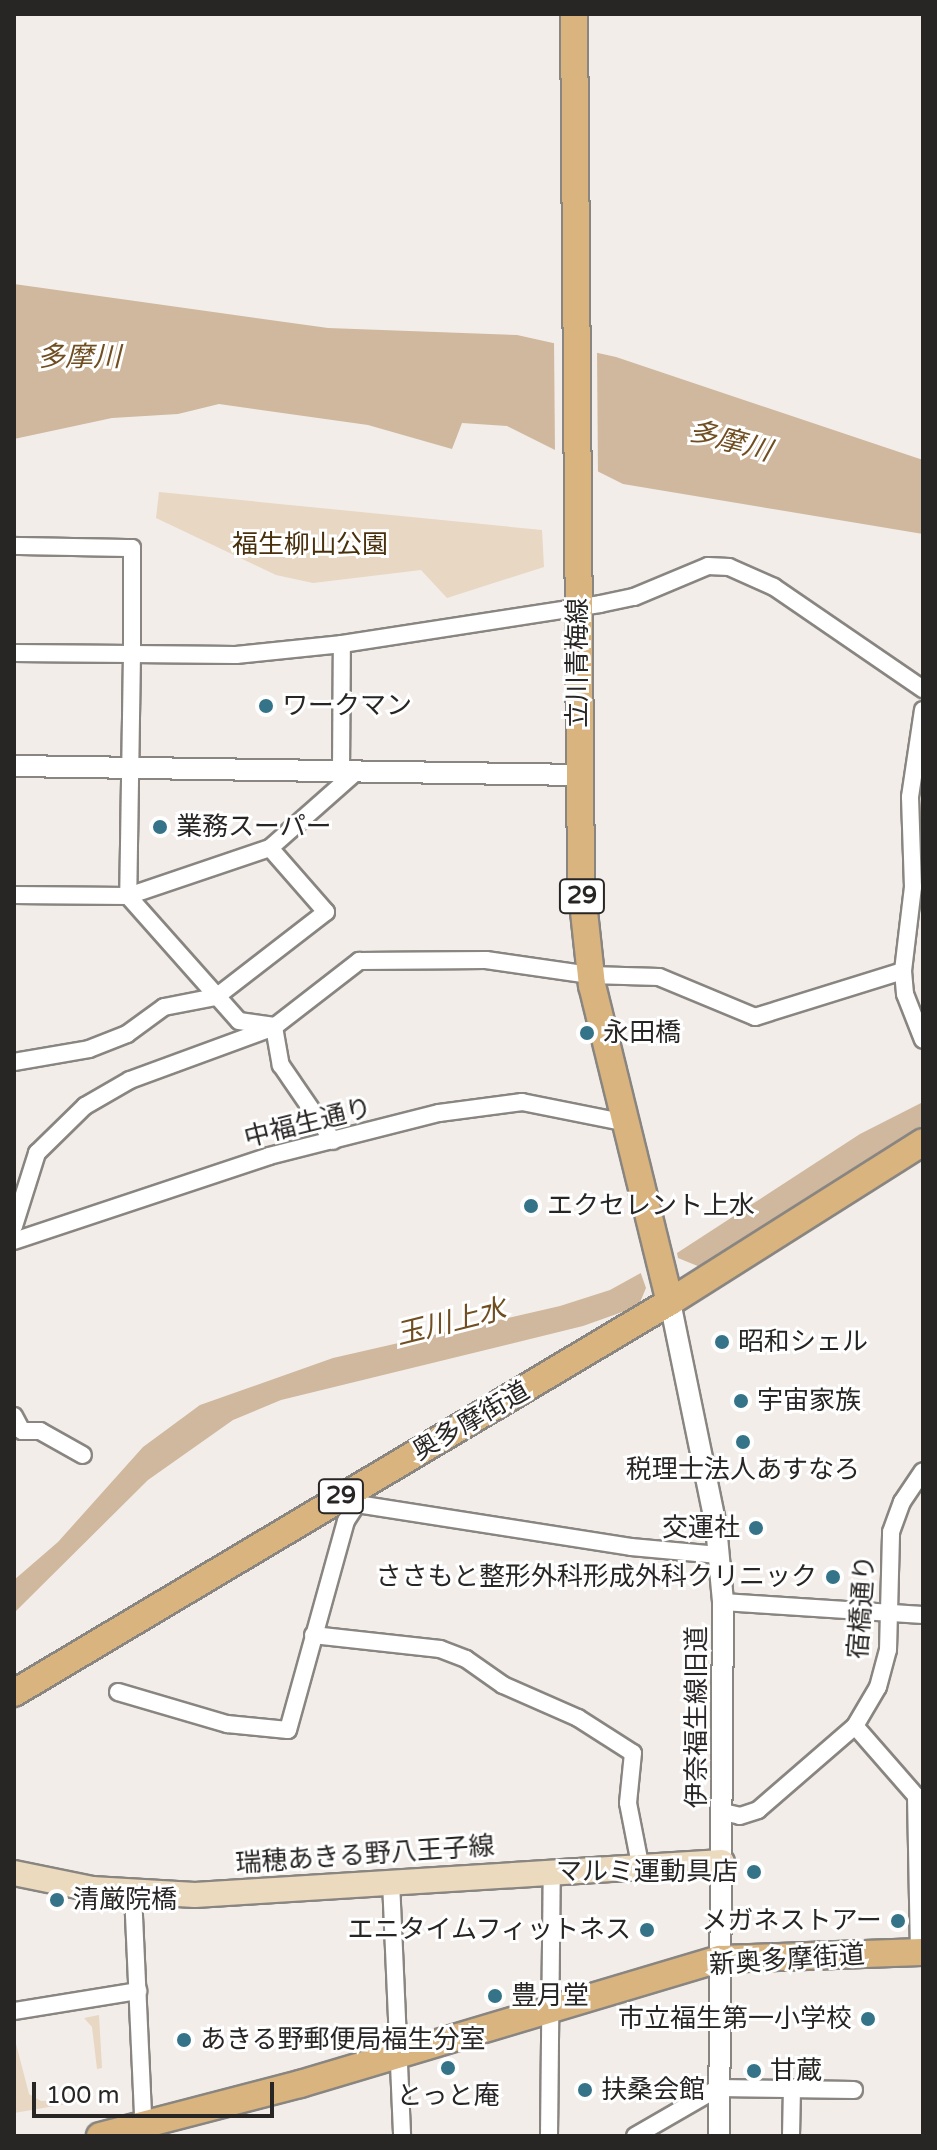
<!DOCTYPE html>
<meta charset="utf-8">
<style>
body{margin:0}
#map{position:relative;width:937px;height:2150px;overflow:hidden;background:#f2ede9;font-family:"Varela Round","Noto Sans JP",sans-serif}
div>[style]{position:absolute}
.green>*{inset:0;background:#e8d7c3}
.water>*{inset:0;background:#cfb89d}
.pier>*{inset:0;background:#f2ede9}
.roads{filter:drop-shadow(2px 0 #898581) drop-shadow(-2px 0 #898581) drop-shadow(0 2px #898581) drop-shadow(0 -2px #898581)}
.minor>*{height:16px;margin:-8px;padding:0 8px;transform-origin:8px;border-radius:8px;background:#fff}
.tertiary>*{height:20px;margin:-10px;padding:0 10px;transform-origin:10px;border-radius:10px;background:#fff}
.secondary>*{height:24px;margin:-12px;padding:0 12px;transform-origin:12px;border-radius:12px;background:#ecdabf}
.primary>*{height:26px;margin:-13px;padding:0 13px;transform-origin:13px;border-radius:13px;background:#d9b47f}
.dots>*{width:22px;height:22px;translate:-50% -50%;box-sizing:border-box;border:4px solid #fff;border-radius:50%}
span{translate:-50% -50%;white-space:nowrap;text-align:center;line-height:1.15;-webkit-text-stroke:6px #fff;paint-order:stroke}
.shield-label span{padding:2px 6px;background:#fff;border:2px solid;border-radius:6px;-webkit-text-stroke-width:0}
.shield-label{font-size:24px;color:#282624;font-weight:700}
.park-label{font-size:26px;color:#49300d}
.street-label{font-size:26px;color:#282624}
.poi-label{font-size:26px;color:#282624}
.left{translate:0 -50%;text-align:left}
.right{translate:-100% -50%;text-align:right}
.water-label{font-size:28px;color:#704e21;font-style:italic}
.frame{position:absolute;inset:0;border:16px solid #282624;pointer-events:none}
.scale{position:absolute;left:32px;top:2082px;width:242px;height:36px;box-sizing:border-box;border:4px solid #282624;border-top:0;padding-left:10px;font-size:24px;line-height:28px;white-space:nowrap;color:#282624;-webkit-text-stroke:6px #fff;paint-order:stroke}
</style>
<div id="map">
<div class="green">
<div style="clip-path:polygon(159px 492px,542px 530px,544px 567px,447px 598px,421px 570px,313px 583px,276px 575px,156px 518px)"></div>
<div style="clip-path:polygon(99px 2015px,102px 2068px,97px 2069px,92px 2027px,84px 2018px)"></div>
<div style="clip-path:polygon(14px 2036px,29px 2094px,41px 2101px,90px 2100px,14px 2113px)"></div>
</div>
<div class="water">
<div style="clip-path:polygon(14px 284px,328px 328px,517px 335px,616px 357px,923px 460px,923px 534px,623px 484px,507px 426px,462px 423px,452px 449px,368px 425px,219px 404px,178px 414px,112px 418px,14px 439px)"></div>
<div style="clip-path:polygon(923px 1102px,923px 1131px,625px 1311px,583px 1326px,281px 1400px,233px 1420px,148px 1480px,14px 1613px,14px 1580px,58px 1542px,143px 1447px,200px 1405px,333px 1358px,560px 1306px,610px 1290px,677px 1253px,860px 1134px)"></div>
</div>
<div class="pier">
<div style="clip-path:polygon(554px 339px,597px 349px,598px 476px,555px 454px)"></div>
<div style="clip-path:polygon(676px 1248px,678px 1258px,705px 1269px,638px 1307px,646px 1288px,640px 1271px)"></div>
</div>
<div class="roads">
<div class="minor">
<div style="left:14px;top:546px;width:118px;rotate:1deg"></div>
<div style="left:132px;top:548px;width:106px;rotate:90deg"></div>
<div style="left:132px;top:654px;width:104px;rotate:0.6deg"></div>
<div style="left:236px;top:655px;width:107px;rotate:-5.9deg"></div>
<div style="left:342px;top:644px;width:261px;rotate:-8.8deg"></div>
<div style="left:600px;top:604px;width:35px;rotate:-12deg"></div>
<div style="left:634px;top:597px;width:80px;rotate:-22.7deg"></div>
<div style="left:708px;top:566px;width:21px;rotate:3deg"></div>
<div style="left:729px;top:567px;width:49px;rotate:24deg"></div>
<div style="left:774px;top:587px;width:181px;rotate:34.4deg"></div>
<div style="left:14px;top:653px;width:118px;rotate:0.5deg"></div>
<div style="left:132px;top:654px;width:242px;rotate:90.9deg"></div>
<div style="left:128px;top:896px;width:167px;rotate:48.4deg"></div>
<div style="left:239px;top:1021px;width:34px;rotate:8deg"></div>
<div style="left:923px;top:710px;width:88px;rotate:98.5deg"></div>
<div style="left:910px;top:797px;width:90px;rotate:88.1deg"></div>
<div style="left:913px;top:887px;width:85px;rotate:96.8deg"></div>
<div style="left:903px;top:971px;width:23px;rotate:85deg"></div>
<div style="left:905px;top:994px;width:49px;rotate:68.6deg"></div>
<div style="left:341px;top:772px;width:128px;rotate:-89.6deg"></div>
<div style="left:14px;top:895px;width:114px;rotate:0.5deg"></div>
<div style="left:128px;top:896px;width:150px;rotate:-18.7deg"></div>
<div style="left:270px;top:848px;width:115px;rotate:-41.5deg"></div>
<div style="left:274px;top:1027px;width:39px;rotate:80deg"></div>
<div style="left:281px;top:1065px;width:92px;rotate:55.6deg"></div>
<div style="left:14px;top:1062px;width:76px;rotate:-9.8deg"></div>
<div style="left:89px;top:1049px;width:41px;rotate:-21.5deg"></div>
<div style="left:127px;top:1034px;width:46px;rotate:-36.1deg"></div>
<div style="left:164px;top:1007px;width:53px;rotate:-10.9deg"></div>
<div style="left:216px;top:997px;width:139px;rotate:-37.7deg"></div>
<div style="left:326px;top:912px;width:85px;rotate:-131.2deg"></div>
<div style="left:14px;top:1226px;width:77px;rotate:-72.5deg"></div>
<div style="left:37px;top:1153px;width:67px;rotate:-44.4deg"></div>
<div style="left:85px;top:1106px;width:52px;rotate:-30deg"></div>
<div style="left:130px;top:1080px;width:153px;rotate:-20.2deg"></div>
<div style="left:274px;top:1027px;width:108px;rotate:-37.8deg"></div>
<div style="left:359px;top:961px;width:127px;rotate:-0.5deg"></div>
<div style="left:486px;top:960px;width:105px;rotate:8.2deg"></div>
<div style="left:590px;top:975px;width:69px;rotate:1.7deg"></div>
<div style="left:659px;top:977px;width:104px;rotate:22.6deg"></div>
<div style="left:755px;top:1017px;width:155px;rotate:-17.3deg"></div>
<div style="left:14px;top:1241px;width:269px;rotate:-18.4deg"></div>
<div style="left:269px;top:1156px;width:175px;rotate:-14.2deg"></div>
<div style="left:439px;top:1113px;width:84px;rotate:-7.5deg"></div>
<div style="left:522px;top:1102px;width:102px;rotate:11.3deg"></div>
<div style="left:14px;top:1416px;width:17px;rotate:62deg"></div>
<div style="left:22px;top:1431px;width:18px"></div>
<div style="left:40px;top:1431px;width:49px;rotate:29.2deg"></div>
<div style="left:357px;top:1504px;width:277px;rotate:8.9deg"></div>
<div style="left:631px;top:1547px;width:88px;rotate:5.2deg"></div>
<div style="left:723px;top:1602px;width:200px;rotate:3.7deg"></div>
<div style="left:313px;top:1635px;width:128px;rotate:6.3deg"></div>
<div style="left:440px;top:1649px;width:28px;rotate:21deg"></div>
<div style="left:466px;top:1659px;width:45px;rotate:35.1deg"></div>
<div style="left:503px;top:1685px;width:82px;rotate:23.7deg"></div>
<div style="left:578px;top:1718px;width:65px;rotate:32.5deg"></div>
<div style="left:633px;top:1753px;width:50px;rotate:95.7deg"></div>
<div style="left:628px;top:1803px;width:62px;rotate:78.9deg"></div>
<div style="left:118px;top:1692px;width:114px;rotate:16.4deg"></div>
<div style="left:227px;top:1724px;width:61px;rotate:5.6deg"></div>
<div style="left:288px;top:1730px;width:217px;rotate:-74.5deg"></div>
<div style="left:346px;top:1521px;width:20px;rotate:-57deg"></div>
<div style="left:357px;top:1504px;width:14px;rotate:-115deg"></div>
<div style="left:855px;top:1726px;width:93px;rotate:48.9deg"></div>
<div style="left:916px;top:1796px;width:156px;rotate:88.9deg"></div>
<div style="left:723px;top:1812px;width:17px;rotate:13deg"></div>
<div style="left:740px;top:1816px;width:19px;rotate:-18deg"></div>
<div style="left:758px;top:1810px;width:128px;rotate:-40.9deg"></div>
<div style="left:855px;top:1726px;width:45px;rotate:-59.5deg"></div>
<div style="left:878px;top:1687px;width:38px;rotate:-75deg"></div>
<div style="left:888px;top:1650px;width:118px;rotate:-88.5deg"></div>
<div style="left:891px;top:1532px;width:32px;rotate:-70deg"></div>
<div style="left:902px;top:1502px;width:37px;rotate:-56deg"></div>
<div style="left:391px;top:1881px;width:255px;rotate:87.5deg"></div>
<div style="left:133px;top:1894px;width:238px;rotate:87.4deg"></div>
<div style="left:14px;top:2011px;width:126px;rotate:-9.2deg"></div>
<div style="left:549px;top:2136px;width:266px;rotate:-89.4deg"></div>
<div style="left:635px;top:2136px;width:96px;rotate:-30deg"></div>
<div style="left:718px;top:2088px;width:136px;rotate:0.8deg"></div>
<div style="left:791px;top:2136px;width:48px;rotate:-88.8deg"></div>
</div>
<div class="tertiary">
<div style="left:14px;top:766px;width:565px;rotate:0.91deg"></div>
<div style="left:670px;top:1302px;width:229px;rotate:78.4deg"></div>
<div style="left:716px;top:1526px;width:76px;rotate:84.7deg"></div>
<div style="left:723px;top:1602px;width:534px;rotate:90.43deg"></div>
</div>
<div class="secondary">
<div style="left:14px;top:1873px;width:80px;rotate:11.6deg"></div>
<div style="left:92px;top:1889px;width:103px;rotate:3.3deg"></div>
<div style="left:195px;top:1895px;width:528px;rotate:-3.58deg"></div>
</div>
<div class="primary">
<div style="left:574px;top:14px;width:870px;rotate:89.54deg"></div>
<div style="left:581px;top:884px;width:102px;rotate:83.8deg"></div>
<div style="left:592px;top:985px;width:326px;rotate:76.2deg"></div>
<div style="left:14px;top:1693px;width:764px;rotate:-30.8deg"></div>
<div style="left:670px;top:1302px;width:299px;rotate:-32.3deg"></div>
<div style="left:100px;top:2136px;width:207px;rotate:-14.6deg"></div>
<div style="left:300px;top:2084px;width:438px;rotate:-16.6deg"></div>
<div style="left:720px;top:1959px;width:203px;rotate:-2deg"></div>
</div>
</div>
<div class="dots">
<div style="left:266px;top:706px;background:#347388"></div>
<div style="left:160px;top:827px;background:#347388"></div>
<div style="left:587px;top:1033px;background:#347388"></div>
<div style="left:531px;top:1206px;background:#347388"></div>
<div style="left:722px;top:1342px;background:#347388"></div>
<div style="left:741px;top:1401px;background:#347388"></div>
<div style="left:743px;top:1442px;background:#347388"></div>
<div style="left:756px;top:1528px;background:#347388"></div>
<div style="left:833px;top:1577px;background:#347388"></div>
<div style="left:754px;top:1872px;background:#347388"></div>
<div style="left:57px;top:1900px;background:#347388"></div>
<div style="left:898px;top:1921px;background:#347388"></div>
<div style="left:647px;top:1930px;background:#347388"></div>
<div style="left:495px;top:1996px;background:#347388"></div>
<div style="left:868px;top:2019px;background:#347388"></div>
<div style="left:184px;top:2040px;background:#347388"></div>
<div style="left:448px;top:2068px;background:#347388"></div>
<div style="left:754px;top:2071px;background:#347388"></div>
<div style="left:585px;top:2090px;background:#347388"></div>
</div>
<div class="shield-label">
<span style="left:582px;top:896px">29</span>
<span style="left:341px;top:1496px">29</span>
</div>
<div class="park-label">
<span style="left:310px;top:545px">福生柳山公園</span>
</div>
<div class="street-label">
<span style="left:578px;top:663px;rotate:-90deg">立川青梅線</span>
<span style="left:308px;top:1123px;rotate:-14deg">中福生通り</span>
<span style="left:471px;top:1421px;rotate:-30deg">奥多摩街道</span>
<span style="left:862px;top:1607px;rotate:-86deg">宿橋通り</span>
<span style="left:697px;top:1717px;rotate:-90deg">伊奈福生線旧道</span>
<span style="left:365px;top:1855px;rotate:-4deg">瑞穂あきる野八王子線</span>
<span style="left:787px;top:1960px;rotate:-4deg">新奥多摩街道</span>
</div>
<div class="poi-label">
<span class="left" style="left:282px;top:706px">ワークマン</span>
<span class="left" style="left:176px;top:827px">業務スーパー</span>
<span class="left" style="left:603px;top:1033px">永田橋</span>
<span class="left" style="left:547px;top:1206px">エクセレント上水</span>
<span class="left" style="left:738px;top:1342px">昭和シェル</span>
<span class="left" style="left:757px;top:1401px">宇宙家族</span>
<span style="left:743px;top:1470px">税理士法人あすなろ</span>
<span class="right" style="left:740px;top:1528px">交運社</span>
<span class="right" style="left:817px;top:1577px">ささもと整形外科形成外科クリニック</span>
<span class="right" style="left:738px;top:1872px">マルミ運動具店</span>
<span class="left" style="left:73px;top:1900px">清厳院橋</span>
<span class="right" style="left:882px;top:1921px">メガネストアー</span>
<span class="right" style="left:631px;top:1930px">エニタイムフィットネス</span>
<span class="left" style="left:511px;top:1996px">豊月堂</span>
<span class="right" style="left:852px;top:2019px">市立福生第一小学校</span>
<span class="left" style="left:200px;top:2040px">あきる野郵便局福生分室</span>
<span class="left" style="left:770px;top:2071px">甘蔵</span>
<span class="left" style="left:601px;top:2090px">扶桑会館</span>
<span style="left:448px;top:2096px">とっと庵</span>
</div>
<div class="water-label">
<span style="left:79px;top:357px">多摩川</span>
<span style="left:730px;top:441px;rotate:15deg">多摩川</span>
<span style="left:451px;top:1322px;rotate:-14deg">玉川上水</span>
</div>
<div class="frame"></div>
<div class="scale">100 m</div>
</div>
